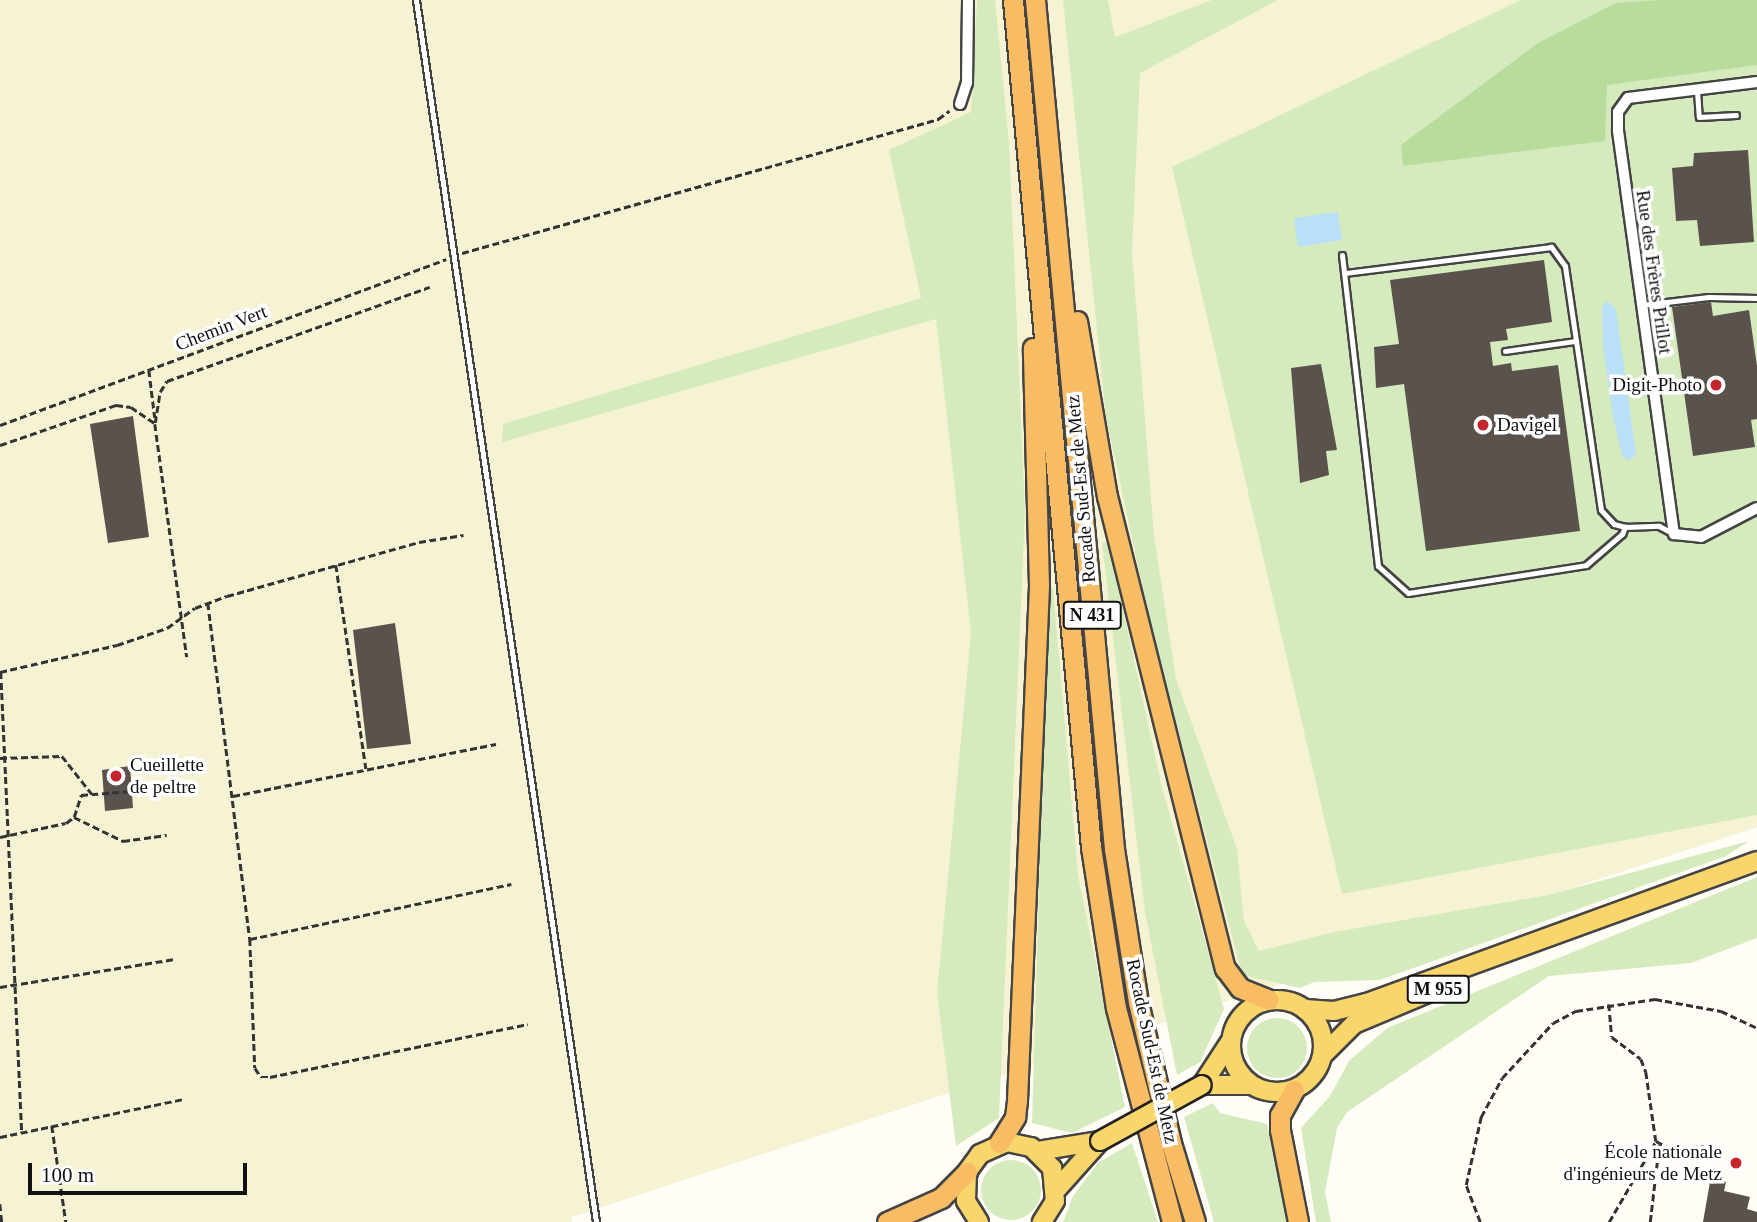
<!DOCTYPE html>
<meta charset="utf-8">
<style>
body{margin:0}
#map{position:relative;width:1757px;height:1222px;overflow:hidden;background:#fffdf5;font-family:"Times New Roman",serif}
div>[style]{position:absolute}
.farmland>*{inset:0;background:#f6f3d4}
.green>*{inset:0;background:#d5ebbd}
.round{border-radius:50%}
.forest>*{inset:0;background:#b9dc9c}
.water>*{inset:0;background:#b9e0f7}
.building>*{inset:0;background:#5a524d}
.path>*{height:2.5px;margin-top:-1.25px;transform-origin:0;background:repeating-linear-gradient(90deg,#333 0 7px,transparent 0 10.5px)}
.roads{filter:drop-shadow(2px 0 #444) drop-shadow(-2px 0 #444) drop-shadow(0 2px #444) drop-shadow(0 -2px #444)}
.service>*{height:5px;margin:-2.5px;padding:0 2.5px;transform-origin:2.5px;border-radius:2.5px;background:#fff}
.minor>*{height:10px;margin:-5px;padding:0 5px;transform-origin:5px;border-radius:5px;background:#fff}
.primary>*{height:18px;margin:-9px;padding:0 9px;transform-origin:9px;border-radius:9px;background:#f9d66b}
.primary>.ring{margin:-9px;padding:0;box-sizing:content-box;background:none;border:18px solid #f9d66b;border-radius:50%}
.trunk>*{height:19px;margin:-9.5px;padding:0 9.5px;transform-origin:9.5px;border-radius:9.5px;background:#f7bc64}
.bridges{filter:drop-shadow(2px 0 #222) drop-shadow(-2px 0 #222) drop-shadow(0 2px #222) drop-shadow(0 -2px #222)}
.primary-bridge>*{height:18px;margin:-9px;padding:0 9px;transform-origin:9px;border-radius:9px;background:#f9d66b}
.dots>*{width:19px;height:19px;translate:-50% -50%;box-sizing:border-box;border:4px solid #fff;border-radius:50%}
span{translate:-50% -50%;white-space:nowrap;text-align:center;line-height:1.15;-webkit-text-stroke:7px #fff;paint-order:stroke}
.shield-label span{padding:2px 5px;background:#fff;border:2px solid;border-radius:5px;-webkit-text-stroke-width:0}
.shield-label{font-size:18px;color:#111;font-weight:700}
.street-label{font-size:19px;color:#111}
.poi-label{font-size:19px;color:#111}
.right{translate:-100% -50%;text-align:right}
.left{translate:0 -50%;text-align:left}
.scale{position:absolute;left:28px;top:1163px;width:219px;height:32px;box-sizing:border-box;border:4px solid #111;border-top:0;padding-left:9px;font-size:21px;line-height:24px;white-space:nowrap;color:#111;-webkit-text-stroke:5px #fff;paint-order:stroke}
</style>
<div id="map">
<div class="farmland">
<div style="clip-path:polygon(0 0,1659px 0,1757px 642px,1757px 827px,572px 1217px,572px 1222px,0 1222px)"></div>
</div>
<div class="green">
<div style="clip-path:polygon(977px 0,995px 0,1009px 142px,1025px 512px,999px 1118px,956px 1146px,937px 993px,971px 633px,936px 319px,502px 442px,503px 424px,921px 298px,889px 150px,971px 112px)"></div>
<div style="clip-path:polygon(1063px 0,1108px 0,1115px 37px,1212px 0,1278px 0,1140px 73px,1132px 252px,1154px 536px,1176px 679px,1237px 849px,1244px 921px,1259px 951px,1334px 932px,1548px 895px,1749px 841px,1726px 856px,1380px 980px,1314px 982px,1300px 988px,1242px 975px,1149px 617px,1106px 417px)"></div>
<div style="clip-path:polygon(1521px 0,1757px 0,1757px 815px,1342px 894px,1172px 167px)"></div>
<div style="clip-path:polygon(1108px 542px,1162px 787px,1224px 1009px,1200px 1062px,1177px 1075px,1145px 912px,1102px 543px)"></div>
<div style="clip-path:polygon(1048px 588px,1053px 588px,1078px 875px,1125px 1107px,1072px 1133px,1032px 1123px)"></div>
<div style="clip-path:polygon(1757px 877px,1757px 938px,1691px 963px,1549px 976px,1347px 1112px,1337px 1128px,1325px 1192px,1331px 1222px,1316px 1222px,1301px 1128px,1330px 1096px,1349px 1061px,1387px 1028px)"></div>
<div class="round" style="left:1247px;top:1018px;width:60px;height:60px"></div>
<div style="clip-path:polygon(1213px 1103px,1220px 1113px,1267px 1124px,1289px 1222px,1214px 1222px,1184px 1117px)"></div>
<div style="clip-path:polygon(1132px 1143px,1158px 1222px,1063px 1222px,1073px 1196px,1098px 1163px)"></div>
<div class="round" style="left:981px;top:1160px;width:60px;height:60px"></div>
</div>
<div class="forest">
<div style="clip-path:polygon(1659px 0,1757px 0,1757px 65px,1607px 85px,1605px 141px,1403px 166px,1401px 145px,1538px 43px,1616px 3px)"></div>
</div>
<div class="water">
<div style="clip-path:polygon(1338px 212px,1342px 240px,1298px 247px,1294px 218px)"></div>
<div style="clip-path:polygon(1607px 301px,1616px 309px,1636px 454px,1629px 461px,1622px 455px,1613px 417px,1603px 347px,1602px 307px)"></div>
</div>
<div class="building">
<div style="clip-path:polygon(1748px 150px,1754px 242px,1700px 246px,1697px 220px,1676px 221px,1672px 168px,1693px 166px,1694px 153px)"></div>
<div style="clip-path:polygon(1544px 260px,1552px 322px,1506px 329px,1508px 340px,1490px 342px,1493px 366px,1511px 363px,1512px 371px,1558px 365px,1580px 531px,1426px 551px,1404px 384px,1376px 388px,1374px 347px,1399px 344px,1390px 280px)"></div>
<div style="clip-path:polygon(1711px 302px,1713px 316px,1749px 310px,1757px 366px,1757px 419px,1751px 420px,1755px 447px,1693px 456px,1672px 307px)"></div>
<div style="clip-path:polygon(1321px 364px,1337px 450px,1326px 451px,1329px 475px,1300px 483px,1291px 368px)"></div>
<div style="clip-path:polygon(133px 416px,149px 537px,108px 543px,90px 424px)"></div>
<div style="clip-path:polygon(395px 623px,411px 744px,367px 749px,353px 630px)"></div>
<div style="clip-path:polygon(130px 766px,133px 808px,105px 811px,102px 770px)"></div>
<div style="clip-path:polygon(1711px 1176px,1726px 1182px,1724px 1191px,1750px 1197px,1747px 1209px,1757px 1212px,1757px 1222px,1703px 1222px)"></div>
</div>
<div class="path">
<div style="left:462px;top:253px;width:495px;rotate:-15.7deg"></div>
<div style="left:938px;top:119px;width:14px;rotate:-36deg"></div>
<div style="left:149px;top:370px;width:48px;rotate:82.9deg"></div>
<div style="left:155px;top:424px;width:235px;rotate:82.2deg"></div>
<div style="left:0;top:425px;width:476px;rotate:-20.4deg"></div>
<div style="left:0;top:445px;width:123px;rotate:-19deg"></div>
<div style="left:116px;top:405px;width:15px;rotate:8deg"></div>
<div style="left:131px;top:407px;width:29px;rotate:34deg"></div>
<div style="left:155px;top:423px;width:31px;rotate:-81deg"></div>
<div style="left:160px;top:392px;width:13px;rotate:-58deg"></div>
<div style="left:167px;top:381px;width:279px;rotate:-19.7deg"></div>
<div style="left:336px;top:565px;width:206px;rotate:81.6deg"></div>
<div style="left:208px;top:603px;width:339px;rotate:82.9deg"></div>
<div style="left:250px;top:939px;width:129px;rotate:87.8deg"></div>
<div style="left:255px;top:1068px;width:11px;rotate:56deg"></div>
<div style="left:261px;top:1077px;width:9px"></div>
<div style="left:270px;top:1077px;width:263px;rotate:-11.6deg"></div>
<div style="left:0;top:672px;width:120px;rotate:-13deg"></div>
<div style="left:117px;top:645px;width:53px;rotate:-18.8deg"></div>
<div style="left:167px;top:628px;width:34px;rotate:-36deg"></div>
<div style="left:195px;top:608px;width:34px;rotate:-21deg"></div>
<div style="left:227px;top:596px;width:199px;rotate:-15.7deg"></div>
<div style="left:419px;top:542px;width:45px;rotate:-9deg"></div>
<div style="left:1px;top:672px;width:461px;rotate:87.4deg"></div>
<div style="left:0;top:758px;width:62px;rotate:-1.8deg"></div>
<div style="left:62px;top:756px;width:48px;rotate:51.7deg"></div>
<div style="left:233px;top:796px;width:268px;rotate:-11.2deg"></div>
<div style="left:74px;top:817px;width:55px;rotate:26.1deg"></div>
<div style="left:123px;top:841px;width:44px;rotate:-7.8deg"></div>
<div style="left:0;top:837px;width:67px;rotate:-12deg"></div>
<div style="left:66px;top:823px;width:10px;rotate:-37deg"></div>
<div style="left:74px;top:817px;width:23px;rotate:-72deg"></div>
<div style="left:81px;top:795px;width:51px;rotate:-4.5deg"></div>
<div style="left:250px;top:939px;width:267px;rotate:-11.9deg"></div>
<div style="left:0;top:987px;width:177px;rotate:-9.1deg"></div>
<div style="left:1609px;top:1004px;width:33px;rotate:85deg"></div>
<div style="left:1612px;top:1037px;width:36px;rotate:37deg"></div>
<div style="left:1641px;top:1059px;width:14px;rotate:69deg"></div>
<div style="left:1646px;top:1072px;width:70px;rotate:81.8deg"></div>
<div style="left:1656px;top:1141px;width:16px;rotate:27deg"></div>
<div style="left:1670px;top:1148px;width:34px;rotate:-3deg"></div>
<div style="left:52px;top:1126px;width:97px;rotate:81.7deg"></div>
<div style="left:0;top:1137px;width:188px;rotate:-11.7deg"></div>
<div style="left:0;top:1204px;width:18px;rotate:84deg"></div>
<div style="left:1480px;top:1222px;width:40px;rotate:-111deg"></div>
<div style="left:1466px;top:1185px;width:70px;rotate:-77.6deg"></div>
<div style="left:1481px;top:1117px;width:44px;rotate:-61.7deg"></div>
<div style="left:1502px;top:1078px;width:75px;rotate:-47.2deg"></div>
<div style="left:1553px;top:1023px;width:26px;rotate:-28deg"></div>
<div style="left:1576px;top:1011px;width:80px;rotate:-8.6deg"></div>
<div style="left:1655px;top:999px;width:67px;rotate:10.3deg"></div>
<div style="left:1721px;top:1011px;width:40px;rotate:25deg"></div>
<div style="left:1609px;top:1222px;width:94px;rotate:-59.9deg"></div>
<div style="left:1650px;top:1222px;width:78px;rotate:-83.3deg"></div>
</div>
<div class="roads">
<div class="service">
<div style="left:416px;top:0;width:1235px;rotate:81.62deg"></div>
<div style="left:1697px;top:91px;width:26px;rotate:86deg"></div>
<div style="left:1699px;top:117px;width:37px;rotate:-3deg"></div>
<div style="left:1342px;top:255px;width:313px;rotate:83.4deg"></div>
<div style="left:1378px;top:566px;width:40px;rotate:42deg"></div>
<div style="left:1408px;top:593px;width:180px;rotate:-8.9deg"></div>
<div style="left:1586px;top:565px;width:48px;rotate:-40.7deg"></div>
<div style="left:1622px;top:534px;width:8px;rotate:-67deg"></div>
<div style="left:1625px;top:527px;width:11px;rotate:-165deg"></div>
<div style="left:1614px;top:524px;width:19px;rotate:-133deg"></div>
<div style="left:1601px;top:510px;width:247px;rotate:-98.4deg"></div>
<div style="left:1565px;top:266px;width:24px;rotate:-126deg"></div>
<div style="left:1551px;top:247px;width:208px;rotate:172.8deg"></div>
<div style="left:1641px;top:305px;width:68px;rotate:-6.7deg"></div>
<div style="left:1709px;top:297px;width:48px;rotate:1.2deg"></div>
<div style="left:1505px;top:351px;width:71px;rotate:-8.1deg"></div>
<div style="left:1625px;top:527px;width:34px;rotate:-2deg"></div>
<div style="left:1659px;top:526px;width:15px;rotate:28deg"></div>
</div>
<div class="minor">
<div style="left:1757px;top:82px;width:130px;rotate:172.9deg"></div>
<div style="left:1628px;top:98px;width:17px;rotate:126deg"></div>
<div style="left:1618px;top:112px;width:19px;rotate:90deg"></div>
<div style="left:1618px;top:131px;width:407px;rotate:82.1deg"></div>
<div style="left:1674px;top:534px;width:27px;rotate:6deg"></div>
<div style="left:1701px;top:537px;width:63px;rotate:-27.4deg"></div>
<div style="left:960px;top:104px;width:22px;rotate:-72deg"></div>
<div style="left:967px;top:83px;width:83px;rotate:-89.3deg"></div>
</div>
<div class="primary">
<div class="ring" style="left:1231px;top:1000px;width:74px;height:74px"></div>
<div style="left:1305px;top:1009px;width:29px;rotate:4deg"></div>
<div style="left:1334px;top:1011px;width:34px;rotate:-14deg"></div>
<div style="left:1367px;top:1003px;width:415px;rotate:-20deg"></div>
<div style="left:1323px;top:1055px;width:44px;rotate:-45deg"></div>
<div style="left:1354px;top:1024px;width:86px;rotate:-22.7deg"></div>
<div style="left:1202px;top:1085px;width:51px;rotate:-56.9deg"></div>
<div style="left:1202px;top:1085px;width:49px"></div>
<div style="left:1038px;top:1151px;width:63px;rotate:-9.2deg"></div>
<div style="left:1057px;top:1189px;width:64px;rotate:-48.1deg"></div>
<div style="left:979px;top:1222px;width:25px;rotate:-122deg"></div>
<div style="left:966px;top:1201px;width:29px;rotate:-88deg"></div>
<div style="left:967px;top:1172px;width:22px;rotate:-54deg"></div>
<div style="left:980px;top:1154px;width:30px;rotate:-24deg"></div>
<div style="left:1007px;top:1142px;width:25px;rotate:12deg"></div>
<div style="left:1031px;top:1147px;width:30px;rotate:45deg"></div>
<div style="left:1052px;top:1168px;width:33px;rotate:85deg"></div>
<div style="left:1055px;top:1201px;width:25px;rotate:122deg"></div>
</div>
<div class="trunk">
<div style="left:1013px;top:0;width:851px;rotate:84.74deg"></div>
<div style="left:1091px;top:847px;width:163px;rotate:81.2deg"></div>
<div style="left:1116px;top:1008px;width:221px;rotate:75.3deg"></div>
<div style="left:1035px;top:0;width:853px;rotate:84.68deg"></div>
<div style="left:1114px;top:849px;width:155px;rotate:81.1deg"></div>
<div style="left:1138px;top:1002px;width:145px;rotate:76.8deg"></div>
<div style="left:1171px;top:1143px;width:83px;rotate:73.1deg"></div>
<div style="left:1077px;top:321px;width:178px;rotate:80.3deg"></div>
<div style="left:1107px;top:496px;width:487px;rotate:76deg"></div>
<div style="left:1225px;top:968px;width:25px;rotate:53deg"></div>
<div style="left:1240px;top:988px;width:31px;rotate:22deg"></div>
<div style="left:1294px;top:1090px;width:29px;rotate:119deg"></div>
<div style="left:1280px;top:1115px;width:15px;rotate:90deg"></div>
<div style="left:1280px;top:1130px;width:94px;rotate:78.9deg"></div>
<div style="left:999px;top:1143px;width:31px;rotate:-58deg"></div>
<div style="left:1015px;top:1117px;width:17px;rotate:-83deg"></div>
<div style="left:1017px;top:1100px;width:515px;rotate:-87.55deg"></div>
<div style="left:1039px;top:585px;width:237px;rotate:-91.5deg"></div>
<div style="left:887px;top:1222px;width:59px;rotate:-24deg"></div>
<div style="left:941px;top:1198px;width:37px;rotate:-45deg"></div>
</div>
</div>
<div class="bridges">
<div class="primary-bridge">
<div style="left:1100px;top:1141px;width:116px;rotate:-28.8deg"></div>
</div>
</div>
<div class="dots">
<div style="left:1716px;top:385px;background:#c4262e"></div>
<div style="left:1483px;top:425px;background:#c4262e"></div>
<div style="left:116px;top:776px;background:#c4262e"></div>
<div style="left:1736px;top:1163px;background:#c4262e"></div>
</div>
<div class="shield-label">
<span style="left:1092px;top:615px">N 431</span>
<span style="left:1438px;top:989px">M 955</span>
</div>
<div class="street-label">
<span style="left:1654px;top:272px;rotate:82deg">Rue des Frères Prillot</span>
<span style="left:221px;top:328px;rotate:-21deg">Chemin Vert</span>
<span style="left:1081px;top:489px;rotate:-95deg">Rocade Sud-Est de Metz</span>
<span style="left:1152px;top:1051px;rotate:78deg">Rocade Sud-Est de Metz</span>
</div>
<div class="poi-label">
<span class="right" style="left:1702px;top:385px">Digit-Photo</span>
<span class="left" style="left:1497px;top:425px">Davigel</span>
<span class="left" style="left:130px;top:776px">Cueillette<br>de peltre</span>
<span class="right" style="left:1722px;top:1163px">École nationale<br>d'ingénieurs de Metz</span>
</div>
<div class="scale">100 m</div>
</div>
